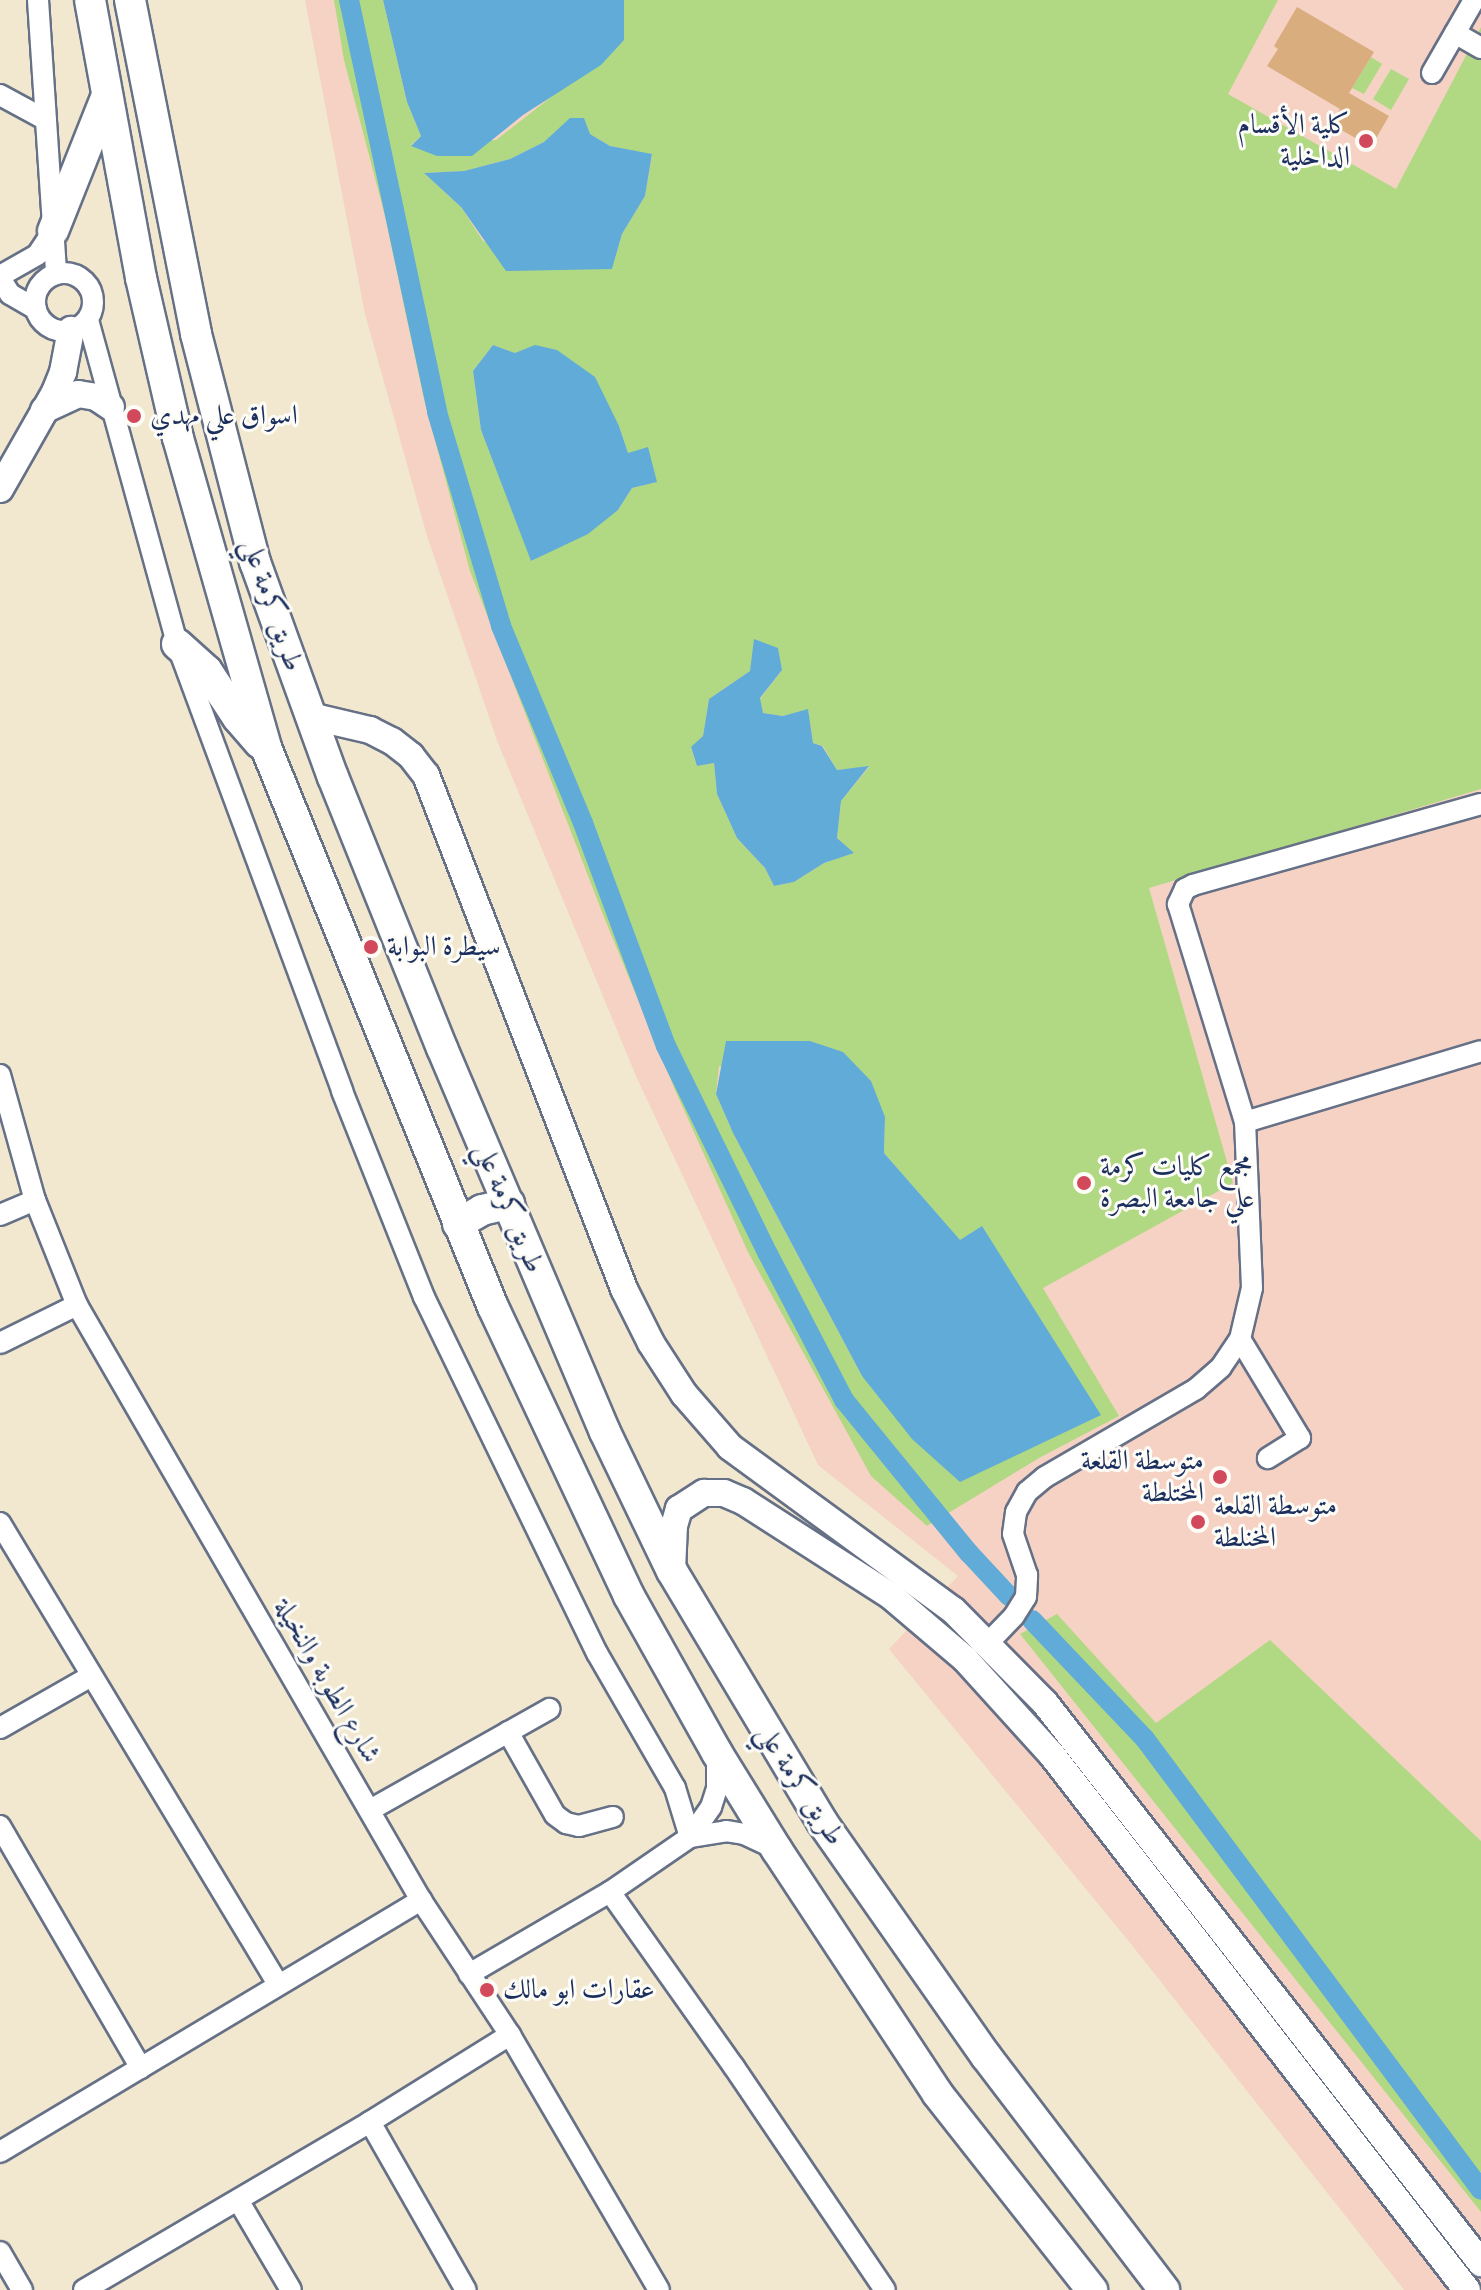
<!DOCTYPE html>
<meta charset="utf-8">
<style>
body{margin:0}
#map{position:relative;width:1481px;height:2290px;overflow:hidden;background:#f1e8cf;font-family:"IM FELL DW Pica",Amiri,serif}
div>[style]{position:absolute}
.built>*{inset:0;background:#f5d2c3}
.green>*{inset:0;background:#b1d984}
.water>*{inset:0;background:#60abd8}
.canal>*{height:20px;margin:-10px;padding:0 10px;transform-origin:10px;border-radius:10px;background:#60abd8}
.building>*{inset:0;background:#daad7f}
.roads{filter:drop-shadow(2px 0 #667086) drop-shadow(-2px 0 #667086) drop-shadow(0 2px #667086) drop-shadow(0 -2px #667086)}
.minor>*{height:20px;margin:-10px;padding:0 10px;transform-origin:10px;border-radius:10px;background:#fff}
.minor>.ring{margin:-10px;padding:0;box-sizing:content-box;background:none;border:20px solid #fff;border-radius:50%}
.major>*{height:26px;margin:-13px;padding:0 13px;transform-origin:13px;border-radius:13px;background:#fff}
.highway>*{height:30px;margin:-15px;padding:0 15px;transform-origin:15px;border-radius:15px;background:#fff}
.dots>*{width:22px;height:22px;translate:-50% -50%;box-sizing:border-box;border:4px solid #fdfcf7;border-radius:50%}
span{translate:-50% -50%;white-space:nowrap;text-align:center;line-height:1.15;-webkit-text-stroke:6px #fdfcf7;paint-order:stroke}
.poi-label{font-size:28px;color:#1b2f5e}
.right{translate:-100% -50%;text-align:right}
.left{translate:0 -50%;text-align:left}
.street-label{font-size:28px;color:#1b2f5e}
</style>
<div id="map">
<div class="built">
<div style="clip-path:polygon(305px 0,1481px 0,1481px 2290px,1404px 2290px,1131px 1944px,889px 1649px,958px 1576px,818px 1465px,636px 1076px,498px 743px,427px 536px,365px 314px)"></div>
</div>
<div class="green">
<div style="clip-path:polygon(evenodd,334px 0,383px 0,407px 102px,421px 136px,411px 145px,496px 140px,624px 40px,624px 0,1278px 0,1228px 94px,1396px 189px,1481px 27px,1481px 789px,1149px 888px,1233px 1183px,1043px 1288px,1119px 1416px,1039px 1458px,927px 1526px,871px 1476px,748px 1252px,675px 1090px,604px 917px,470px 571px,424px 399px,385px 216px,344px 60px,334px 0,590px 134px,610px 146px,652px 155px,645px 196px,622px 234px,612px 269px,561px 269px,483px 241px,461px 207px,424px 173px,464px 171px,510px 159px,544px 142px,590px 134px,334px 0,493px 345px,515px 353px,619px 426px,628px 454px,656px 482px,632px 488px,618px 510px,532px 561px,481px 430px,473px 371px,493px 345px,334px 0,782px 670px,760px 699px,763px 713px,783px 716px,808px 710px,813px 743px,823px 746px,837px 770px,869px 767px,841px 801px,837px 838px,853px 853px,824px 863px,794px 882px,774px 886px,765px 868px,737px 838px,717px 794px,714px 763px,697px 766px,691px 748px,703px 736px,709px 699px,750px 671px,782px 670px,334px 0,719px 1066px,885px 1117px,884px 1153px,960px 1241px,982px 1226px,862px 1376px,733px 1133px,716px 1094px,719px 1066px)"></div>
<div style="clip-path:polygon(1371px 57px,1382px 64px,1364px 94px,1352px 88px)"></div>
<div style="clip-path:polygon(1391px 69px,1409px 79px,1391px 110px,1373px 99px)"></div>
<div style="clip-path:polygon(1057px 1614px,1156px 1723px,1270px 1640px,1481px 1841px,1481px 2212px,1020px 1634px)"></div>
</div>
<div class="water">
<div style="clip-path:polygon(383px 0,624px 0,624px 40px,601px 65px,523px 115px,472px 156px,437px 156px,411px 146px,421px 136px,407px 102px)"></div>
<div style="clip-path:polygon(570px 118px,584px 118px,590px 134px,610px 146px,652px 154px,645px 196px,622px 234px,612px 269px,506px 271px,461px 207px,424px 173px,464px 171px,510px 159px,544px 142px)"></div>
<div style="clip-path:polygon(493px 345px,515px 353px,535px 345px,557px 350px,595px 377px,619px 426px,628px 453px,648px 447px,657px 482px,632px 488px,618px 510px,588px 534px,531px 561px,481px 430px,473px 371px)"></div>
<div style="clip-path:polygon(754px 639px,778px 648px,782px 670px,760px 698px,763px 713px,783px 716px,808px 709px,813px 743px,822px 746px,837px 770px,869px 766px,841px 801px,837px 838px,854px 853px,824px 863px,794px 882px,774px 886px,765px 868px,737px 838px,717px 794px,714px 763px,697px 766px,691px 747px,703px 736px,709px 699px,750px 671px)"></div>
<div style="clip-path:polygon(726px 1041px,810px 1041px,843px 1052px,871px 1081px,885px 1117px,884px 1153px,960px 1240px,982px 1226px,1101px 1415px,960px 1482px,912px 1439px,862px 1376px,733px 1133px,716px 1094px)"></div>
</div>
<div class="canal">
<div style="left:349px;top:0;width:421px;rotate:77.9deg"></div>
<div style="left:437px;top:412px;width:223px;rotate:73.3deg"></div>
<div style="left:501px;top:626px;width:213px;rotate:67.4deg"></div>
<div style="left:583px;top:823px;width:238px;rotate:69.6deg"></div>
<div style="left:666px;top:1046px;width:232px;rotate:63.9deg"></div>
<div style="left:768px;top:1254px;width:165px;rotate:62.5deg"></div>
<div style="left:844px;top:1400px;width:198px;rotate:50.8deg"></div>
<div style="left:969px;top:1553px;width:59px;rotate:47.1deg"></div>
<div style="left:1032px;top:1620px;width:164px;rotate:46.5deg"></div>
<div style="left:1145px;top:1739px;width:562px;rotate:53.31deg"></div>
</div>
<div class="building">
<div style="clip-path:polygon(1297px 7px,1374px 52px,1349px 93px,1389px 116px,1371px 147px,1331px 124px,1340px 109px,1267px 66px,1278px 49px,1274px 46px)"></div>
</div>
<div class="roads">
<div class="minor">
<div style="left:38px;top:0;width:275px;rotate:86.2deg"></div>
<div style="left:1455px;top:33px;width:30px;rotate:30deg"></div>
<div style="left:1432px;top:73px;width:84px;rotate:-60.1deg"></div>
<div style="left:0;top:95px;width:52px;rotate:28.5deg"></div>
<div class="ring" style="left:35px;top:273px;width:38px;height:38px"></div>
<div style="left:0;top:276px;width:43px;rotate:-29.6deg"></div>
<div style="left:37px;top:255px;width:29px;rotate:-56deg"></div>
<div style="left:0;top:278px;width:19px;rotate:58deg"></div>
<div style="left:10px;top:294px;width:30px;rotate:30deg"></div>
<div style="left:88px;top:320px;width:336px;rotate:74.6deg"></div>
<div style="left:177px;top:644px;width:476px;rotate:69.7deg"></div>
<div style="left:342px;top:1091px;width:222px;rotate:68.3deg"></div>
<div style="left:424px;top:1297px;width:396px;rotate:64.1deg"></div>
<div style="left:597px;top:1653px;width:156px;rotate:60deg"></div>
<div style="left:675px;top:1788px;width:51px;rotate:73deg"></div>
<div style="left:1481px;top:804px;width:299px;rotate:164.3deg"></div>
<div style="left:1193px;top:885px;width:9px;rotate:153deg"></div>
<div style="left:1185px;top:889px;width:17px;rotate:115deg"></div>
<div style="left:1178px;top:904px;width:228px;rotate:72.9deg"></div>
<div style="left:1245px;top:1122px;width:246px;rotate:-16.7deg"></div>
<div style="left:0;top:1075px;width:130px;rotate:74.4deg"></div>
<div style="left:35px;top:1200px;width:113px;rotate:68.2deg"></div>
<div style="left:77px;top:1305px;width:687px;rotate:59.97deg"></div>
<div style="left:421px;top:1900px;width:162px;rotate:56.6deg"></div>
<div style="left:510px;top:2035px;width:295px;rotate:59.7deg"></div>
<div style="left:0;top:1215px;width:38px;rotate:-23deg"></div>
<div style="left:1240px;top:1339px;width:116px;rotate:58.8deg"></div>
<div style="left:1300px;top:1438px;width:38px;rotate:148deg"></div>
<div style="left:0;top:1343px;width:86px;rotate:-26.3deg"></div>
<div style="left:0;top:1523px;width:538px;rotate:58.91deg"></div>
<div style="left:988px;top:1643px;width:37px;rotate:-46deg"></div>
<div style="left:1014px;top:1616px;width:22px;rotate:-58deg"></div>
<div style="left:1026px;top:1597px;width:22px;rotate:-87deg"></div>
<div style="left:1027px;top:1575px;width:43px;rotate:-108.9deg"></div>
<div style="left:1013px;top:1534px;width:22px;rotate:-82deg"></div>
<div style="left:1016px;top:1512px;width:23px;rotate:-61deg"></div>
<div style="left:1027px;top:1492px;width:23px;rotate:-40deg"></div>
<div style="left:1045px;top:1477px;width:175px;rotate:-30.2deg"></div>
<div style="left:1196px;top:1389px;width:33px;rotate:-41deg"></div>
<div style="left:1221px;top:1367px;width:34px;rotate:-56deg"></div>
<div style="left:1240px;top:1339px;width:52px;rotate:-76.8deg"></div>
<div style="left:1252px;top:1288px;width:166px;rotate:-92.4deg"></div>
<div style="left:0;top:1728px;width:105px;rotate:-29.7deg"></div>
<div style="left:508px;top:1732px;width:95px;rotate:60.5deg"></div>
<div style="left:555px;top:1815px;width:14px;rotate:36deg"></div>
<div style="left:566px;top:1823px;width:13px;rotate:13deg"></div>
<div style="left:579px;top:1826px;width:35px;rotate:-15deg"></div>
<div style="left:370px;top:1810px;width:206px;rotate:-29.4deg"></div>
<div style="left:0;top:1826px;width:280px;rotate:59.8deg"></div>
<div style="left:690px;top:1837px;width:36px;rotate:-9deg"></div>
<div style="left:726px;top:1831px;width:18px;rotate:9deg"></div>
<div style="left:744px;top:1834px;width:33px;rotate:25deg"></div>
<div style="left:610px;top:1892px;width:214px;rotate:54.7deg"></div>
<div style="left:734px;top:2067px;width:269px;rotate:55.9deg"></div>
<div style="left:469px;top:1974px;width:163px;rotate:-30.2deg"></div>
<div style="left:610px;top:1892px;width:97px;rotate:-34.5deg"></div>
<div style="left:690px;top:1837px;width:37px;rotate:-55deg"></div>
<div style="left:711px;top:1807px;width:19px;rotate:-72deg"></div>
<div style="left:717px;top:1789px;width:32px;rotate:-90deg"></div>
<div style="left:370px;top:2122px;width:193px;rotate:60.3deg"></div>
<div style="left:0;top:2152px;width:491px;rotate:-30.9deg"></div>
<div style="left:238px;top:2200px;width:104px;rotate:59.5deg"></div>
<div style="left:0;top:2252px;width:44px;rotate:59.9deg"></div>
<div style="left:84px;top:2290px;width:332px;rotate:-30.4deg"></div>
<div style="left:370px;top:2122px;width:165px;rotate:-31.9deg"></div>
</div>
<div class="major">
<div style="left:44px;top:410px;width:38px;rotate:-25deg"></div>
<div style="left:78px;top:394px;width:18px;rotate:9deg"></div>
<div style="left:96px;top:397px;width:18px;rotate:34deg"></div>
<div style="left:0;top:489px;width:112px;rotate:-60.4deg"></div>
<div style="left:55px;top:392px;width:22px;rotate:-68deg"></div>
<div style="left:63px;top:372px;width:43px;rotate:-79.2deg"></div>
<div style="left:310px;top:716px;width:62px;rotate:13.1deg"></div>
<div style="left:370px;top:730px;width:25px;rotate:27deg"></div>
<div style="left:392px;top:741px;width:24px;rotate:38deg"></div>
<div style="left:411px;top:756px;width:24px;rotate:52deg"></div>
<div style="left:426px;top:775px;width:551px;rotate:68.93deg"></div>
<div style="left:624px;top:1289px;width:60px;rotate:63.4deg"></div>
<div style="left:651px;top:1343px;width:61px;rotate:57.1deg"></div>
<div style="left:684px;top:1394px;width:70px;rotate:49deg"></div>
<div style="left:730px;top:1447px;width:276px;rotate:36.2deg"></div>
<div style="left:953px;top:1610px;width:131px;rotate:45.3deg"></div>
<div style="left:1045px;top:1703px;width:710px;rotate:52.1deg"></div>
<div style="left:672px;top:1571px;width:45px;rotate:-87.5deg"></div>
<div style="left:674px;top:1526px;width:18px;rotate:-74deg"></div>
<div style="left:679px;top:1509px;width:30px;rotate:-33deg"></div>
<div style="left:704px;top:1493px;width:20px"></div>
<div style="left:724px;top:1493px;width:21px;rotate:23deg"></div>
<div style="left:743px;top:1501px;width:176px;rotate:32.7deg"></div>
<div style="left:891px;top:1596px;width:97px;rotate:40.4deg"></div>
<div style="left:965px;top:1659px;width:130px;rotate:47.8deg"></div>
<div style="left:1052px;top:1755px;width:677px;rotate:52.2deg"></div>
</div>
<div class="highway">
<div style="left:90px;top:0;width:283px;rotate:79.6deg"></div>
<div style="left:141px;top:278px;width:164px;rotate:77deg"></div>
<div style="left:178px;top:438px;width:324px;rotate:74.1deg"></div>
<div style="left:267px;top:750px;width:601px;rotate:67.92deg"></div>
<div style="left:493px;top:1307px;width:319px;rotate:64.8deg"></div>
<div style="left:629px;top:1596px;width:180px;rotate:60.7deg"></div>
<div style="left:717px;top:1753px;width:114px;rotate:58.3deg"></div>
<div style="left:777px;top:1850px;width:291px;rotate:56.6deg"></div>
<div style="left:937px;top:2093px;width:251px;rotate:51.8deg"></div>
<div style="left:130px;top:0;width:340px;rotate:78.8deg"></div>
<div style="left:196px;top:334px;width:236px;rotate:75.5deg"></div>
<div style="left:255px;top:562px;width:229px;rotate:70.1deg"></div>
<div style="left:333px;top:777px;width:292px;rotate:68.1deg"></div>
<div style="left:442px;top:1048px;width:417px;rotate:67deg"></div>
<div style="left:605px;top:1432px;width:154px;rotate:64.3deg"></div>
<div style="left:672px;top:1571px;width:292px;rotate:59.1deg"></div>
<div style="left:822px;top:1822px;width:286px;rotate:55deg"></div>
<div style="left:986px;top:2056px;width:294px;rotate:52.7deg"></div>
<div style="left:53px;top:231px;width:146px;rotate:-68.3deg"></div>
<div style="left:177px;top:644px;width:40px;rotate:42deg"></div>
<div style="left:207px;top:671px;width:56px;rotate:56.6deg"></div>
<div style="left:238px;top:718px;width:33px;rotate:49deg"></div>
<div style="left:458px;top:1224px;width:28px;rotate:-30deg"></div>
<div style="left:482px;top:1210px;width:28px;rotate:-13deg"></div>
</div>
</div>
<div class="dots">
<div style="left:1366px;top:141px;background:#d1495b"></div>
<div style="left:134px;top:416px;background:#d1495b"></div>
<div style="left:371px;top:947px;background:#d1495b"></div>
<div style="left:1084px;top:1183px;background:#d1495b"></div>
<div style="left:1220px;top:1477px;background:#d1495b"></div>
<div style="left:1198px;top:1522px;background:#d1495b"></div>
<div style="left:487px;top:1990px;background:#d1495b"></div>
</div>
<div class="poi-label">
<span class="right" style="left:1350px;top:141px">كلية الأقسام<br>الداخلية</span>
<span class="left" style="left:150px;top:416px">اسواق علي مهدي</span>
<span class="left" style="left:387px;top:947px">سيطرة البوابة</span>
<span class="left" style="left:1100px;top:1183px">مجمع كليات كرمة<br>علي جامعة البصرة</span>
<span class="right" style="left:1204px;top:1477px">متوسطة القلعة<br>المختلطة</span>
<span class="left" style="left:1214px;top:1522px">متوسطة القلعة<br>المخنلطة</span>
<span class="left" style="left:503px;top:1990px">عقارات ابو مالك</span>
</div>
<div class="street-label">
<span style="left:272px;top:605px;rotate:71deg">طريق كرمة علي</span>
<span style="left:509px;top:1208px;rotate:67deg">طريق كرمة علي</span>
<span style="left:327px;top:1681px;rotate:60deg">شارع الطوبة والنخيلة</span>
<span style="left:800px;top:1785px;rotate:57deg">طريق كرمة علي</span>
</div>
</div>
